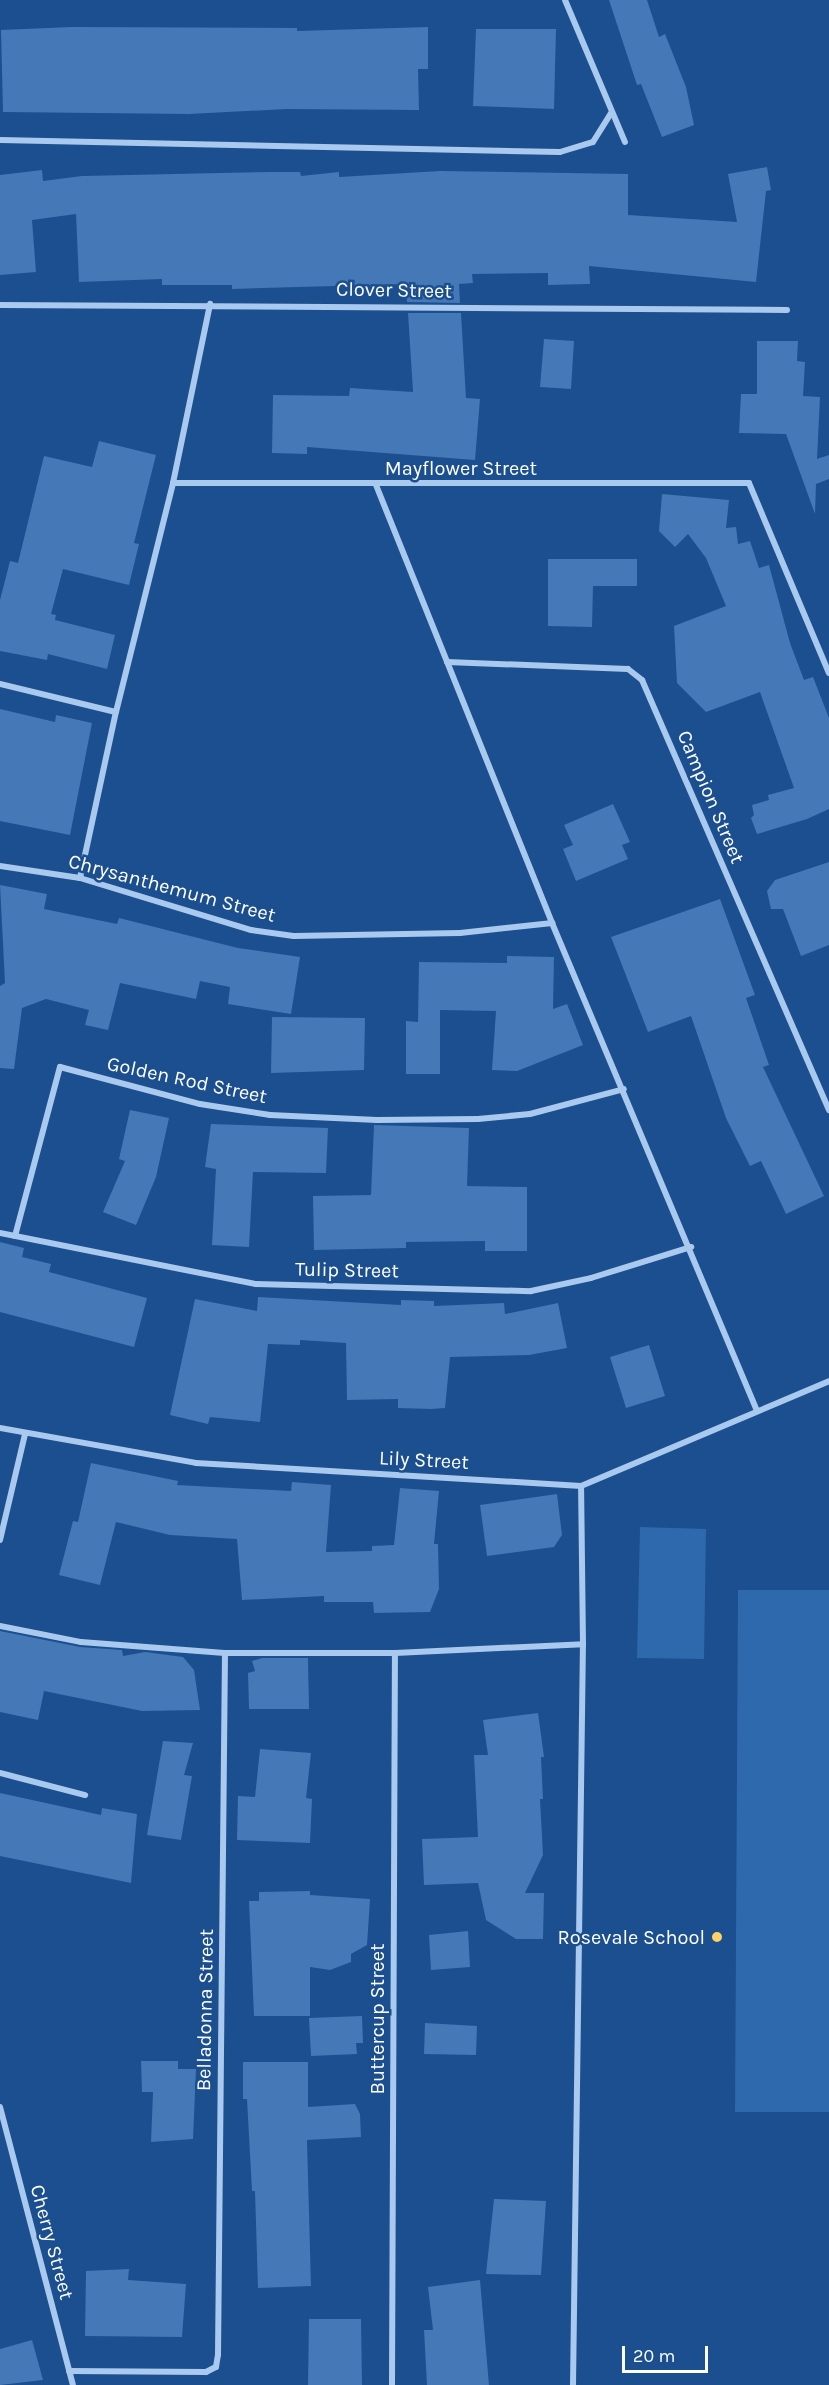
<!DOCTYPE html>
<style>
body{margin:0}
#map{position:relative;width:829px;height:2385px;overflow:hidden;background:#1b4f8f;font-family:Karla,sans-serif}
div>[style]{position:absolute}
.green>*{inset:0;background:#2e69ad}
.building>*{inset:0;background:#4478b7}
.minor>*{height:6px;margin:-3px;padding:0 3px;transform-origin:3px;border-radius:3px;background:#a9c9ee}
.dots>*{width:16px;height:16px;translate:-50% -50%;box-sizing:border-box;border:3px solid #1b4f8f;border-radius:50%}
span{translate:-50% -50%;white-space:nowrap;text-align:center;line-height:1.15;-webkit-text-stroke:5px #1b4f8f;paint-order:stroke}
.street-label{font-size:20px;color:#fff}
.poi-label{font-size:20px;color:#fff}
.right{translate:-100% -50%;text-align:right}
.scale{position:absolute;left:622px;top:2346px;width:86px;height:27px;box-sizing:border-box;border:3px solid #fff;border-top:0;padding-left:8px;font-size:18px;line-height:21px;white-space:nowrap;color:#fff;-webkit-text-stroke:4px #1b4f8f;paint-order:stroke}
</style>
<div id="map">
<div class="green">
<div style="clip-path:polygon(640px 1527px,706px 1529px,704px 1659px,637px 1658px)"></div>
<div style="clip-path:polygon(738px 1590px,829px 1590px,829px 2112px,735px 2112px)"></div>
</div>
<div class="building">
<div style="clip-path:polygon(609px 0,647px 0,659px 37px,665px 34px,686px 87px,694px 125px,662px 137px,641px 84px,637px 85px)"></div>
<div style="clip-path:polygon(72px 27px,297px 28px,297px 31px,428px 27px,428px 69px,418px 69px,419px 110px,287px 109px,189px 114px,3px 112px,1px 30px)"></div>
<div style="clip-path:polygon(476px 29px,556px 29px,554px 109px,473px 106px)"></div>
<div style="clip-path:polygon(767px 167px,771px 190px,766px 191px,756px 282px,589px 266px,590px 284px,548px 285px,548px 273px,472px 274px,473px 283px,459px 284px,460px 303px,407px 302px,406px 284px,232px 289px,232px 285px,162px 285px,162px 279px,79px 282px,76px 214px,32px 220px,36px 272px,0 275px,0 175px,42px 170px,43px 181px,82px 176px,271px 172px,300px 172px,301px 176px,339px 172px,339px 177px,440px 171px,628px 174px,628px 215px,737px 222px,728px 174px)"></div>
<div style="clip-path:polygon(408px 313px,461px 313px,466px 398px,480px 399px,475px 460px,307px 447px,307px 454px,272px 453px,273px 395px,349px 396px,350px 388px,413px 392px)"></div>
<div style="clip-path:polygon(544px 339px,574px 341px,571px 389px,540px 387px)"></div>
<div style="clip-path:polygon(757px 341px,798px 341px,797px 361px,805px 362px,803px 396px,820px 397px,817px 459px,829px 455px,829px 479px,816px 484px,815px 514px,786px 434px,739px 433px,741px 394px,757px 394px)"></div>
<div style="clip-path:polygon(99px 441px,156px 455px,134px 543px,139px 544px,129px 585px,63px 569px,51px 614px,56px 615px,55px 620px,115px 635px,107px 669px,48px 654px,47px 660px,0 651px,0 600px,10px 561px,18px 563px,44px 456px,92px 467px)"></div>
<div style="clip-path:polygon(662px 494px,729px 500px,726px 528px,736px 527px,738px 544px,750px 541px,759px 568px,769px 565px,790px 643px,804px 680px,813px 677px,829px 718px,829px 809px,807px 819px,757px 834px,751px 818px,754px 815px,752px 805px,769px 800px,768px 795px,794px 788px,760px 692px,706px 712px,677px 683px,674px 626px,726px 606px,706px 558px,688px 534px,675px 547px,659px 531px)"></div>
<div style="clip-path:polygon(548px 559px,637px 559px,637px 586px,593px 586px,592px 627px,548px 626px)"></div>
<div style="clip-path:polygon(0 709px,55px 722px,56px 715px,92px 723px,70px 835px,0 821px)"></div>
<div style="clip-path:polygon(613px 804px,630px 842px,622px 845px,628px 859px,576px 881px,563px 849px,573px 845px,564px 825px)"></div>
<div style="clip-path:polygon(829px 862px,829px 945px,801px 956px,783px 909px,771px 909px,767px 891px,775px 880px)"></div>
<div style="clip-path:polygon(0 885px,47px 894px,44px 909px,117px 924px,119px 918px,238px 948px,300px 957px,291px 1014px,228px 1004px,230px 987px,200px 981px,196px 999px,120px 983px,108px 1030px,85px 1025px,89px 1010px,46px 999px,22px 1008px,14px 1069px,0 1068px,0 986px,5px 983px)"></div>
<div style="clip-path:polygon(720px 899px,755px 995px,746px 998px,769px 1065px,763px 1067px,824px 1196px,786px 1214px,761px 1161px,750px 1166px,726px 1118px,691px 1016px,648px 1032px,611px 937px)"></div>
<div style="clip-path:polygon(507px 956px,554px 957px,553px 1009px,567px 1004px,583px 1045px,517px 1071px,492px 1070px,496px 1011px,440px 1010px,440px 1074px,406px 1074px,406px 1021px,418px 1022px,419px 962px,507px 963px)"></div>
<div style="clip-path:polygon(272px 1017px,365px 1018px,364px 1070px,271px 1073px)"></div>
<div style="clip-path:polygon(130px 1110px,169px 1118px,156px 1177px,136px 1225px,103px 1212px,125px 1161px,119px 1159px)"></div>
<div style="clip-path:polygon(211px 1124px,328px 1128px,326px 1173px,253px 1172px,249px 1247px,212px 1245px,216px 1169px,205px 1167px)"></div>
<div style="clip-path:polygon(374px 1125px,469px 1128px,467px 1186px,527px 1187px,527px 1251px,485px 1251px,485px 1241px,406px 1242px,406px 1248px,314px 1250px,313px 1196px,371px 1195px)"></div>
<div style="clip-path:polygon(0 1242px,24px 1248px,22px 1257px,51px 1264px,49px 1272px,147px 1298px,134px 1347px,0 1312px)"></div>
<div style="clip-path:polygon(258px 1297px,401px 1305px,401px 1300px,434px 1301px,434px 1306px,504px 1303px,505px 1314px,558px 1303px,567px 1348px,529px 1355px,450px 1357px,445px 1408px,431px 1409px,398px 1408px,398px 1399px,347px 1400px,346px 1343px,300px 1340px,300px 1345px,268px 1344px,260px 1422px,210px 1417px,208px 1424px,170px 1415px,195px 1299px,257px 1311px)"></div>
<div style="clip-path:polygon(649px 1345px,665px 1396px,626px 1408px,610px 1357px)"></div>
<div style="clip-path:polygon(91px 1463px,178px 1481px,177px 1485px,291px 1491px,292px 1482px,331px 1485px,326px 1552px,372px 1551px,372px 1546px,394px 1545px,400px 1488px,439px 1491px,434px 1544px,438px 1544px,439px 1589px,430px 1612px,374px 1613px,373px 1602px,324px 1602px,324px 1596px,242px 1600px,237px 1539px,170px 1535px,116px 1522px,100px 1585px,59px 1575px,73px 1521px,78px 1522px)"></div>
<div style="clip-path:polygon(557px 1494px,562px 1535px,554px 1547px,487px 1556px,480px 1505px)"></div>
<div style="clip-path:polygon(0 1631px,80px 1647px,122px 1650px,123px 1656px,145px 1652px,183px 1657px,194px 1670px,200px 1710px,142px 1711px,44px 1691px,38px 1720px,0 1712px)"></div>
<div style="clip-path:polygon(262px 1658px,308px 1658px,309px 1709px,249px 1709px,248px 1673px,255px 1671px,252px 1661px)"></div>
<div style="clip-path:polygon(538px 1713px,544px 1757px,541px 1757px,543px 1799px,540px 1799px,543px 1855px,525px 1893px,544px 1893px,543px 1939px,516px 1939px,486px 1920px,478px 1883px,424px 1885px,422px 1839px,478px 1837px,474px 1755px,488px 1755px,483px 1720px)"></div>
<div style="clip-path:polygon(163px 1741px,193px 1743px,184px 1775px,192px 1776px,181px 1840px,147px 1835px)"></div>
<div style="clip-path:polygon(260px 1749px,311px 1753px,306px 1798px,312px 1799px,310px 1843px,237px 1840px,238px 1796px,255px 1797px)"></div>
<div style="clip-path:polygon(0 1793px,101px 1815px,102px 1808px,137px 1814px,131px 1883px,0 1856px)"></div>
<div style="clip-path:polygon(310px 1891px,310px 1895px,370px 1899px,367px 1945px,351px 1954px,351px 1962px,330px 1970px,310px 1967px,310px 2016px,254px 2016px,249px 1901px,259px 1901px,259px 1892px)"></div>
<div style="clip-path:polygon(468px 1931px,470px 1967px,431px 1970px,429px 1935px)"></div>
<div style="clip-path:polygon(362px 2016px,363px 2043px,356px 2043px,357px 2054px,311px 2056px,309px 2018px)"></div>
<div style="clip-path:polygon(425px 2023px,477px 2026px,476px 2055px,424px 2054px)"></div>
<div style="clip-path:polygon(141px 2061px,178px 2061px,178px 2069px,196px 2069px,193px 2139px,151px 2142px,153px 2092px,142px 2092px)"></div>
<div style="clip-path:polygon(243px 2062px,308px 2062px,308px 2107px,355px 2104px,360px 2114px,361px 2137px,307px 2140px,311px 2286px,258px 2288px,255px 2191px,252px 2191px,247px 2099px,243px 2099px)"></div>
<div style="clip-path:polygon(494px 2199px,546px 2201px,541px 2275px,486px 2274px)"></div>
<div style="clip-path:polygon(129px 2269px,128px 2280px,186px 2284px,182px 2337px,85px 2336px,86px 2271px)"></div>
<div style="clip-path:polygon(480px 2280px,489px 2385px,427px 2385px,424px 2330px,433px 2330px,428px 2287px)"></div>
<div style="clip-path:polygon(309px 2319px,361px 2319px,362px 2385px,308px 2385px)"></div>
<div style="clip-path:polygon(32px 2340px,43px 2380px,0 2385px,0 2349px)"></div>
</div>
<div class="minor">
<div style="left:565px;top:0;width:154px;rotate:67.1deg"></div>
<div style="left:0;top:140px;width:560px;rotate:1.23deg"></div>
<div style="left:560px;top:152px;width:34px;rotate:-17deg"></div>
<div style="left:593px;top:142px;width:34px;rotate:-58deg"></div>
<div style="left:0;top:305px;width:787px;rotate:0.36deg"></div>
<div style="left:173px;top:483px;width:576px"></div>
<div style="left:749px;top:483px;width:206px;rotate:67.2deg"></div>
<div style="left:376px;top:485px;width:472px;rotate:68.1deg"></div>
<div style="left:552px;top:923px;width:529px;rotate:67.21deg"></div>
<div style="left:447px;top:662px;width:181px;rotate:2.2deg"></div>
<div style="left:628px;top:669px;width:18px;rotate:38deg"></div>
<div style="left:642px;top:680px;width:469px;rotate:66.5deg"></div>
<div style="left:0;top:684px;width:119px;rotate:13.6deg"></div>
<div style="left:0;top:866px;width:81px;rotate:8.5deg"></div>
<div style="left:80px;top:878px;width:179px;rotate:16.9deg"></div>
<div style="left:251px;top:930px;width:43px;rotate:7.9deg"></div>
<div style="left:294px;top:936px;width:166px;rotate:-1deg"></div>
<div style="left:460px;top:933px;width:93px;rotate:-6.2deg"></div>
<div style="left:80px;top:878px;width:170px;rotate:-77.8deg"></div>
<div style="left:116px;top:712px;width:236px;rotate:-76deg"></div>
<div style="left:173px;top:483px;width:183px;rotate:-78.3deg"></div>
<div style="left:0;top:1233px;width:261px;rotate:11.3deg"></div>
<div style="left:256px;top:1284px;width:275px;rotate:1.5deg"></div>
<div style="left:531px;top:1291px;width:61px;rotate:-12.2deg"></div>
<div style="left:591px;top:1278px;width:105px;rotate:-17.2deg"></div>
<div style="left:15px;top:1236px;width:175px;rotate:-75.1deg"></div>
<div style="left:60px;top:1067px;width:145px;rotate:14.8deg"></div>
<div style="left:200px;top:1104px;width:71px;rotate:8.9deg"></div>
<div style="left:270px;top:1115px;width:107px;rotate:2.7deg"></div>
<div style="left:377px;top:1120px;width:101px;rotate:-0.6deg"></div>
<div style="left:478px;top:1119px;width:52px;rotate:-5.5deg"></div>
<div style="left:530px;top:1114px;width:97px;rotate:-14.9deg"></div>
<div style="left:0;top:1428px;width:199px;rotate:10.1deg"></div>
<div style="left:196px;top:1463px;width:386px;rotate:3.4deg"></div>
<div style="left:581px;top:1486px;width:269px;rotate:-22.9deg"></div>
<div style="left:0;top:1540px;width:109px;rotate:-76.7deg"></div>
<div style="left:0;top:1626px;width:83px;rotate:11.2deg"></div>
<div style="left:81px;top:1642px;width:144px;rotate:4.4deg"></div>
<div style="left:225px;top:1653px;width:170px"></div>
<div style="left:395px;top:1653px;width:188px;rotate:-2.7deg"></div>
<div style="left:0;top:1773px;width:88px;rotate:14.5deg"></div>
<div style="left:0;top:2107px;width:287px;rotate:75.3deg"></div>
<div style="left:69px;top:2371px;width:137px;rotate:0.4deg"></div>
<div style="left:206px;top:2372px;width:11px;rotate:-27deg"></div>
<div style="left:216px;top:2367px;width:12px;rotate:-81deg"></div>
<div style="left:218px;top:2355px;width:702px;rotate:-89.43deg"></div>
<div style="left:392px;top:2385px;width:732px;rotate:-89.77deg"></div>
<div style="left:573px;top:2385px;width:741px;rotate:-89.23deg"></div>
<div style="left:583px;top:1644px;width:158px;rotate:-90.7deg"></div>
</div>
<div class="dots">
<div style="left:717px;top:1937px;background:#ffd166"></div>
</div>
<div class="street-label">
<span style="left:394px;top:290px;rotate:1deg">Clover Street</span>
<span style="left:461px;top:468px">Mayflower Street</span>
<span style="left:711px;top:797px;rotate:67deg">Campion Street</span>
<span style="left:172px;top:888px;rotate:15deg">Chrysanthemum Street</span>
<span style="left:187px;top:1080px;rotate:12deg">Golden Rod Street</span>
<span style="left:347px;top:1270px;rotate:1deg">Tulip Street</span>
<span style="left:424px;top:1460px;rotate:3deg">Lily Street</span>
<span style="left:205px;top:2010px;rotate:-89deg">Belladonna Street</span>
<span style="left:377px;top:2019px;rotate:-90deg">Buttercup Street</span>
<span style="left:52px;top:2242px;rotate:75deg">Cherry Street</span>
</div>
<div class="poi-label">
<span class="right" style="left:705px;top:1937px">Rosevale School</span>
</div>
<div class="scale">20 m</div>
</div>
